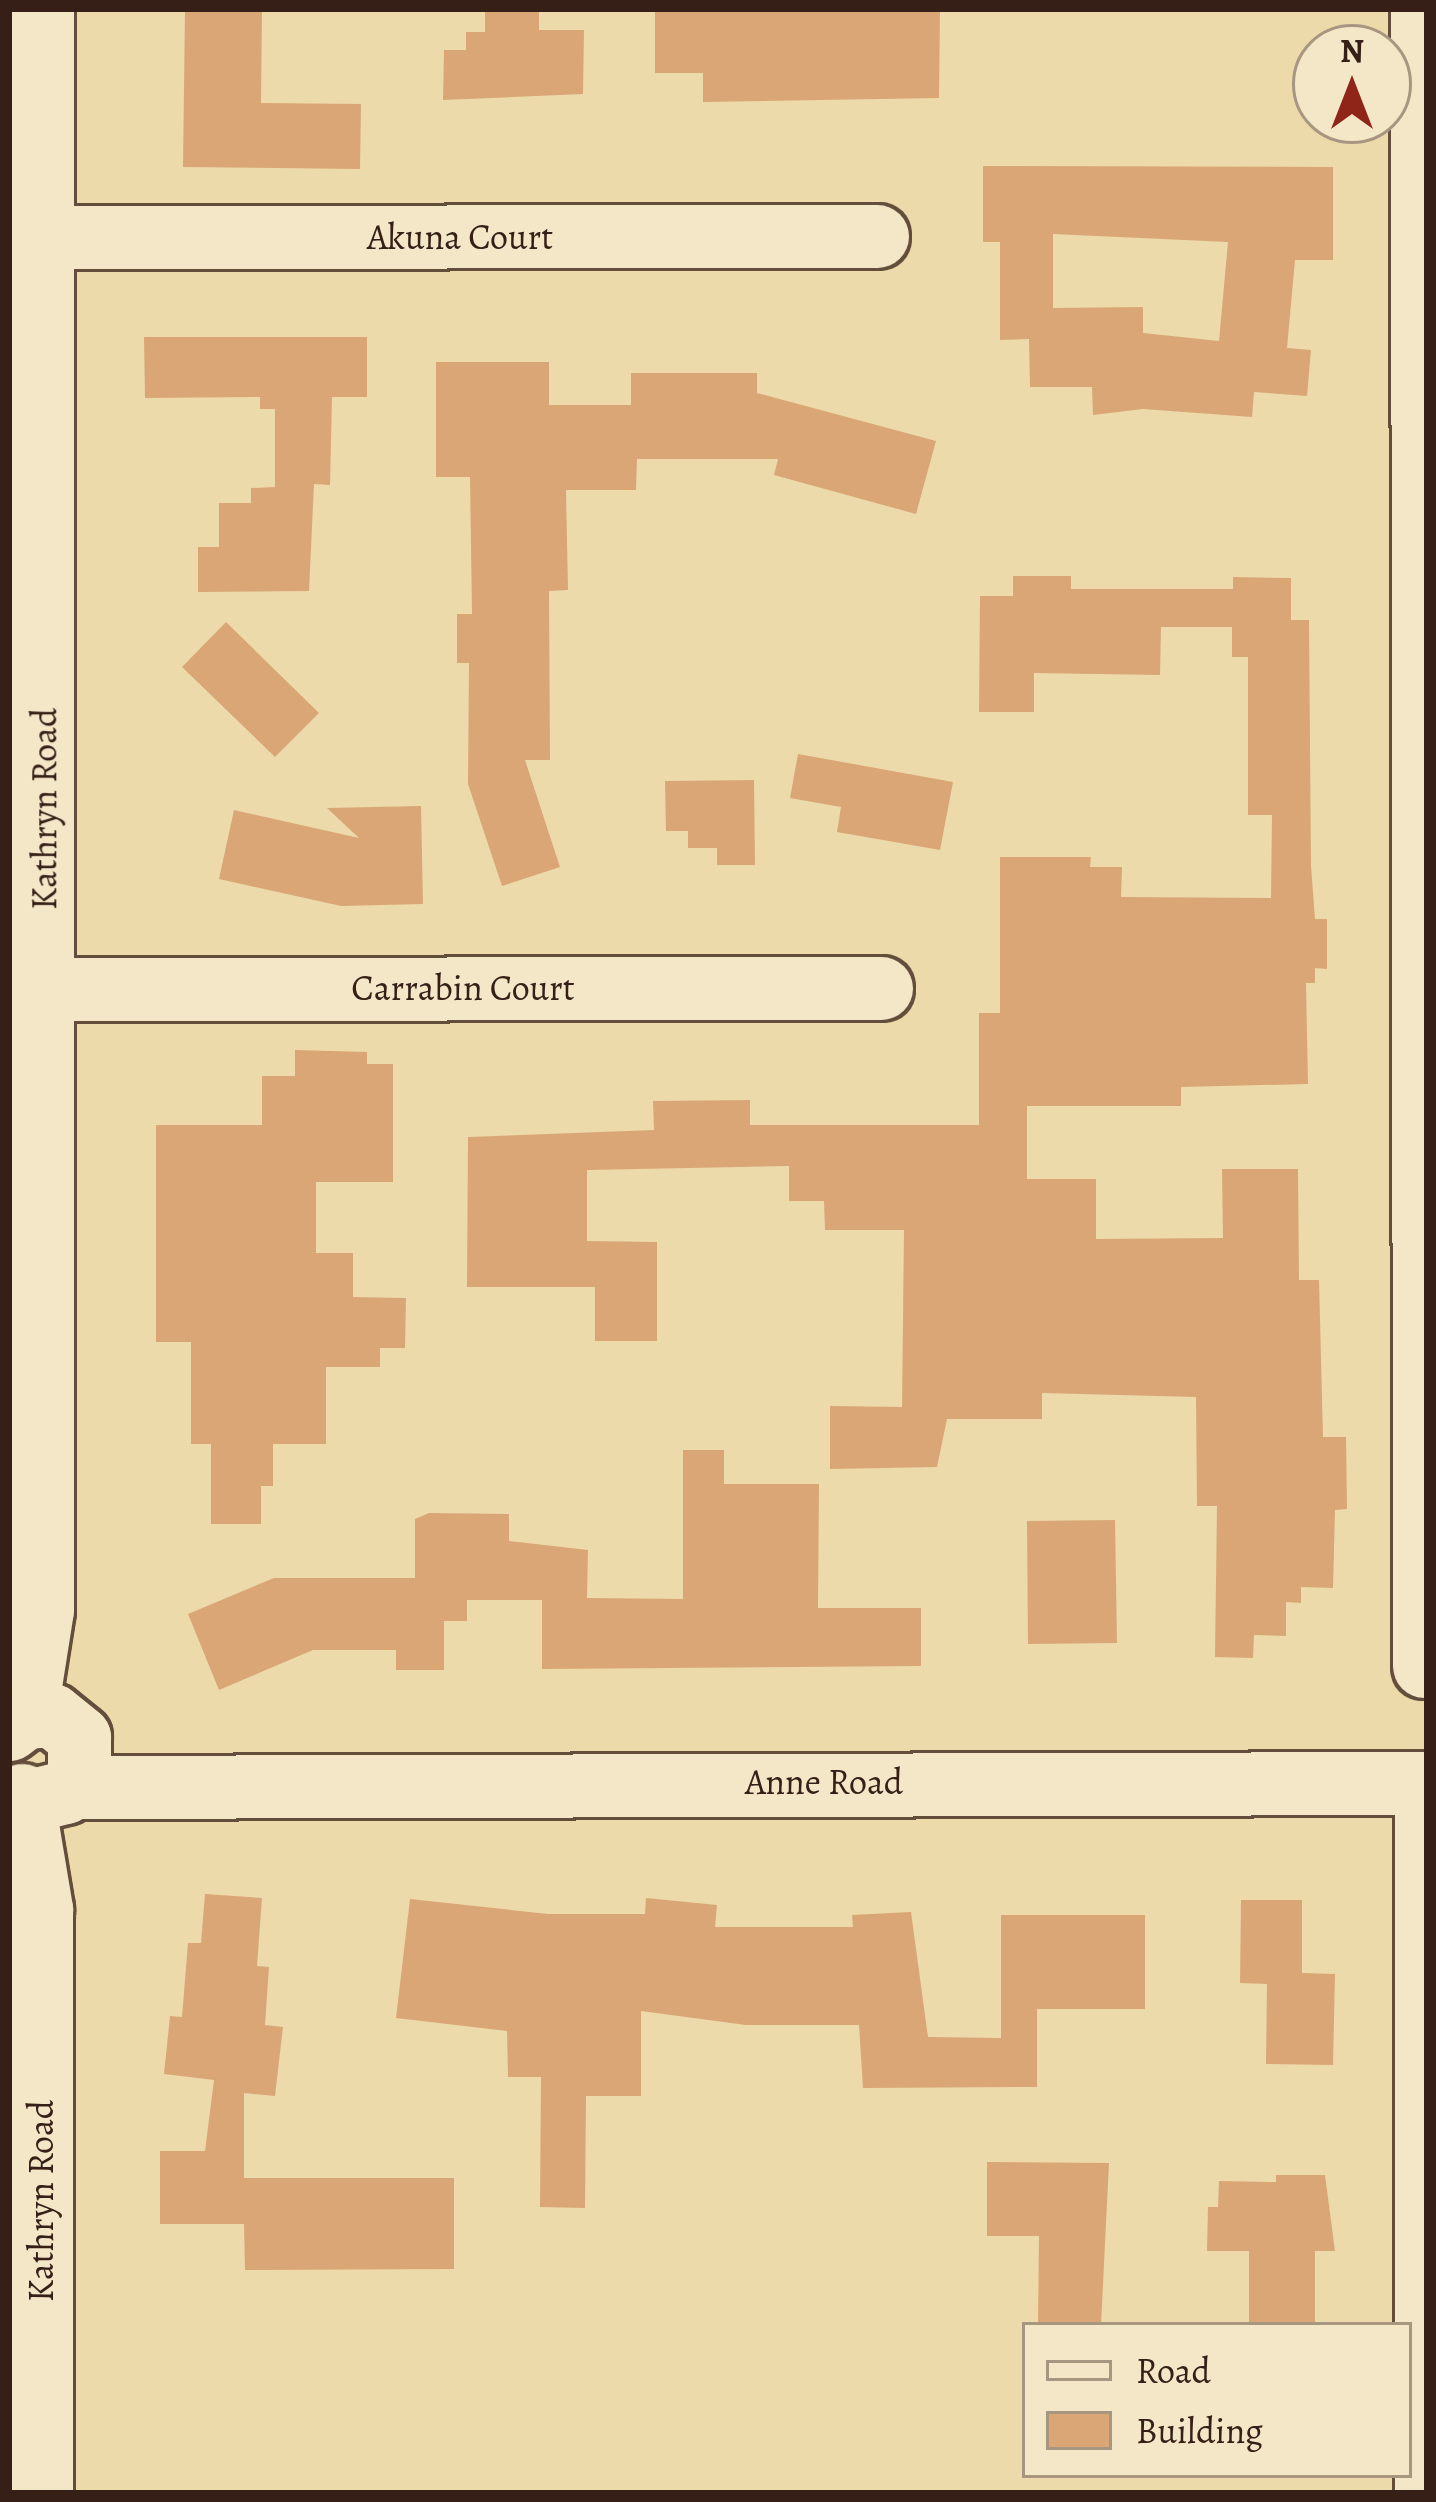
<!DOCTYPE html>
<style>
body{margin:0}
#map{position:relative;width:1436px;height:2502px;overflow:hidden;background:#ecdaaa;font-family:Alegreya,serif}
div>[style]{position:absolute}
.building>*{inset:0;background:#daa676}
.roads{filter:drop-shadow(3px 0 #634e3c) drop-shadow(-3px 0 #634e3c) drop-shadow(0 3px #634e3c) drop-shadow(0 -3px #634e3c)}
.minor>*{height:63px;margin:-31.5px;padding:0 31.5px;transform-origin:31.5px;border-radius:31.5px;background:#f3e7c8}
span{translate:-50% -50%;white-space:nowrap;text-align:center;line-height:1.15;-webkit-text-stroke:12px #f3e7c8;paint-order:stroke}
.street-label{font-size:36px;color:#351f17}
.frame{position:absolute;inset:0;border:12px solid #351f17;pointer-events:none}
.legend{position:absolute;left:1022px;top:2322px;width:390px;height:156px;box-sizing:border-box;background:#f3e7c8;border:3px solid #a79781;margin:0;padding:15px 21px;list-style:none;font-size:36px;color:#351f17}
.legend li{display:flex;align-items:center;gap:24px;height:60px}
.legend b{width:60px;border:3px solid #a79781}
.north{position:absolute;left:1292px;top:24px;width:120px;height:120px;box-sizing:border-box;background:#f3e7c8;border:3px solid #a79781;border-radius:50%;rotate:0deg;font-size:33px;font-weight:700;line-height:48px;text-align:center;color:#351f17}
.north::after{content:'';display:block;margin:auto;width:42px;height:54px;background:#8f2418;clip-path:polygon(50% 0,100% 100%,50% 72%,0 100%)}
</style>
<div id="map">
<div class="building">
<div style="clip-path:polygon(185px 9px,262px 9px,261px 103px,361px 104px,360px 169px,183px 167px)"></div>
<div style="clip-path:polygon(485px 9px,539px 9px,539px 30px,584px 30px,583px 94px,443px 100px,444px 50px,466px 50px,466px 32px,485px 32px)"></div>
<div style="clip-path:polygon(940px 9px,939px 98px,703px 102px,703px 73px,655px 73px,655px 12px)"></div>
<div style="clip-path:polygon(evenodd,983px 166px,1333px 167px,1333px 260px,1295px 260px,1287px 348px,1311px 350px,1307px 396px,1254px 392px,1252px 417px,1143px 409px,1093px 415px,1092px 387px,1030px 387px,1029px 339px,1000px 340px,1000px 242px,983px 242px,983px 166px,1053px 234px,1228px 242px,1219px 341px,1143px 333px,1143px 307px,1053px 308px,1053px 234px)"></div>
<div style="clip-path:polygon(144px 337px,367px 337px,367px 397px,332px 397px,330px 485px,314px 484px,309px 591px,198px 592px,198px 547px,219px 547px,219px 503px,251px 503px,251px 488px,275px 487px,275px 409px,260px 409px,260px 397px,145px 398px)"></div>
<div style="clip-path:polygon(436px 362px,549px 362px,549px 405px,631px 405px,631px 373px,757px 373px,757px 393px,936px 441px,916px 514px,774px 475px,778px 459px,637px 459px,636px 490px,566px 490px,568px 590px,549px 591px,550px 760px,525px 760px,560px 867px,502px 886px,468px 784px,469px 663px,457px 663px,457px 614px,472px 614px,470px 477px,436px 477px)"></div>
<div style="clip-path:polygon(1013px 576px,1071px 576px,1071px 589px,1233px 589px,1233px 577px,1291px 578px,1291px 620px,1309px 620px,1311px 866px,1315px 919px,1327px 919px,1327px 969px,1315px 968px,1315px 983px,1306px 983px,1308px 1084px,1181px 1087px,1181px 1106px,1027px 1106px,1027px 1179px,1096px 1179px,1096px 1239px,1223px 1238px,1222px 1169px,1298px 1169px,1299px 1280px,1319px 1280px,1323px 1437px,1346px 1437px,1347px 1509px,1335px 1510px,1333px 1588px,1301px 1587px,1301px 1603px,1286px 1602px,1286px 1636px,1254px 1635px,1253px 1658px,1215px 1657px,1217px 1506px,1197px 1506px,1196px 1397px,1042px 1393px,1042px 1419px,947px 1419px,937px 1467px,830px 1469px,830px 1406px,902px 1407px,904px 1230px,825px 1230px,824px 1201px,789px 1201px,789px 1166px,587px 1170px,587px 1241px,657px 1242px,657px 1341px,595px 1341px,595px 1287px,467px 1287px,468px 1137px,654px 1130px,653px 1101px,750px 1100px,750px 1125px,979px 1125px,979px 1013px,1000px 1013px,1000px 857px,1091px 857px,1090px 867px,1122px 867px,1121px 897px,1271px 898px,1272px 815px,1248px 815px,1248px 657px,1232px 657px,1232px 627px,1161px 627px,1160px 675px,1034px 673px,1034px 712px,979px 712px,980px 596px,1013px 596px)"></div>
<div style="clip-path:polygon(226px 622px,319px 713px,275px 757px,182px 667px)"></div>
<div style="clip-path:polygon(798px 754px,953px 782px,940px 850px,837px 832px,841px 807px,790px 798px)"></div>
<div style="clip-path:polygon(754px 780px,755px 865px,717px 865px,717px 848px,688px 848px,688px 831px,666px 831px,665px 781px)"></div>
<div style="clip-path:polygon(421px 806px,423px 904px,341px 906px,219px 879px,234px 810px,359px 838px,327px 808px)"></div>
<div style="clip-path:polygon(295px 1050px,367px 1052px,367px 1064px,393px 1064px,393px 1182px,316px 1182px,316px 1253px,353px 1253px,353px 1297px,406px 1298px,405px 1348px,380px 1348px,380px 1367px,326px 1367px,326px 1444px,273px 1444px,273px 1486px,261px 1486px,261px 1524px,211px 1524px,211px 1444px,191px 1444px,191px 1342px,156px 1342px,156px 1125px,262px 1125px,262px 1076px,295px 1076px)"></div>
<div style="clip-path:polygon(683px 1450px,724px 1450px,724px 1484px,819px 1484px,818px 1608px,921px 1608px,921px 1666px,542px 1669px,542px 1600px,467px 1600px,467px 1621px,444px 1621px,444px 1670px,396px 1670px,396px 1650px,313px 1650px,219px 1690px,188px 1614px,274px 1578px,415px 1578px,415px 1519px,429px 1513px,509px 1514px,509px 1541px,588px 1550px,587px 1598px,683px 1599px)"></div>
<div style="clip-path:polygon(1115px 1520px,1117px 1643px,1028px 1644px,1027px 1521px)"></div>
<div style="clip-path:polygon(205px 1894px,262px 1898px,257px 1966px,269px 1967px,265px 2025px,283px 2027px,275px 2096px,244px 2093px,244px 2178px,454px 2178px,454px 2269px,245px 2270px,244px 2224px,160px 2224px,160px 2151px,205px 2151px,214px 2080px,164px 2074px,170px 2016px,182px 2017px,188px 1943px,201px 1943px)"></div>
<div style="clip-path:polygon(646px 1898px,717px 1905px,715px 1927px,853px 1927px,852px 1915px,911px 1912px,928px 2037px,1001px 2038px,1001px 1915px,1145px 1915px,1145px 2009px,1037px 2009px,1037px 2087px,863px 2088px,859px 2025px,746px 2025px,641px 2011px,641px 2096px,586px 2096px,585px 2208px,540px 2207px,541px 2077px,508px 2077px,507px 2031px,396px 2018px,410px 1899px,548px 1914px,645px 1914px)"></div>
<div style="clip-path:polygon(1241px 1900px,1302px 1900px,1302px 1973px,1335px 1974px,1333px 2065px,1266px 2064px,1267px 1984px,1240px 1983px)"></div>
<div style="clip-path:polygon(987px 2162px,1109px 2163px,1101px 2325px,1038px 2325px,1039px 2236px,987px 2236px)"></div>
<div style="clip-path:polygon(1276px 2175px,1325px 2175px,1335px 2251px,1315px 2251px,1315px 2325px,1249px 2325px,1249px 2251px,1207px 2251px,1208px 2207px,1218px 2207px,1219px 2181px,1276px 2182px)"></div>
</div>
<div class="roads">
<div class="minor">
<div style="left:1422px;top:9px;width:1657px;rotate:89.93deg"></div>
<div style="left:44px;top:237px;width:833px;rotate:-0.07deg"></div>
<div style="left:44px;top:989px;width:837px;rotate:-0.07deg"></div>
<div style="left:25px;top:1717px;width:108px;rotate:-81deg"></div>
<div style="left:42px;top:1610px;width:1601px;rotate:-90deg"></div>
<div style="left:9px;top:1729px;width:20px;rotate:-37deg"></div>
<div style="left:25px;top:1717px;width:27px;rotate:-4deg"></div>
<div style="left:52px;top:1715px;width:35px;rotate:39deg"></div>
<div style="left:79px;top:1737px;width:39px;rotate:90deg"></div>
<div style="left:79px;top:1776px;width:21px;rotate:131deg"></div>
<div style="left:65px;top:1792px;width:29px;rotate:166deg"></div>
<div style="left:1426px;top:1783px;width:710px;rotate:90deg"></div>
<div style="left:72px;top:1787px;width:1355px;rotate:-0.17deg"></div>
<div style="left:22px;top:1795px;width:116px;rotate:80.5deg"></div>
<div style="left:41px;top:1909px;width:584px;rotate:90deg"></div>
</div>
</div>
<div class="street-label">
<span style="left:460px;top:237px">Akuna Court</span>
<span style="left:44px;top:809px;rotate:-90deg">Kathryn Road</span>
<span style="left:463px;top:988px">Carrabin Court</span>
<span style="left:824px;top:1782px">Anne Road</span>
<span style="left:41px;top:2201px;rotate:-90deg">Kathryn Road</span>
</div>
<div class="frame"></div>
<ul class="legend">
<li><b style="height:15px;background:#f3e7c8"></b>Road</li>
<li><b style="height:33px;background:#daa676"></b>Building</li>
</ul>
<div class="north">N</div>
</div>
